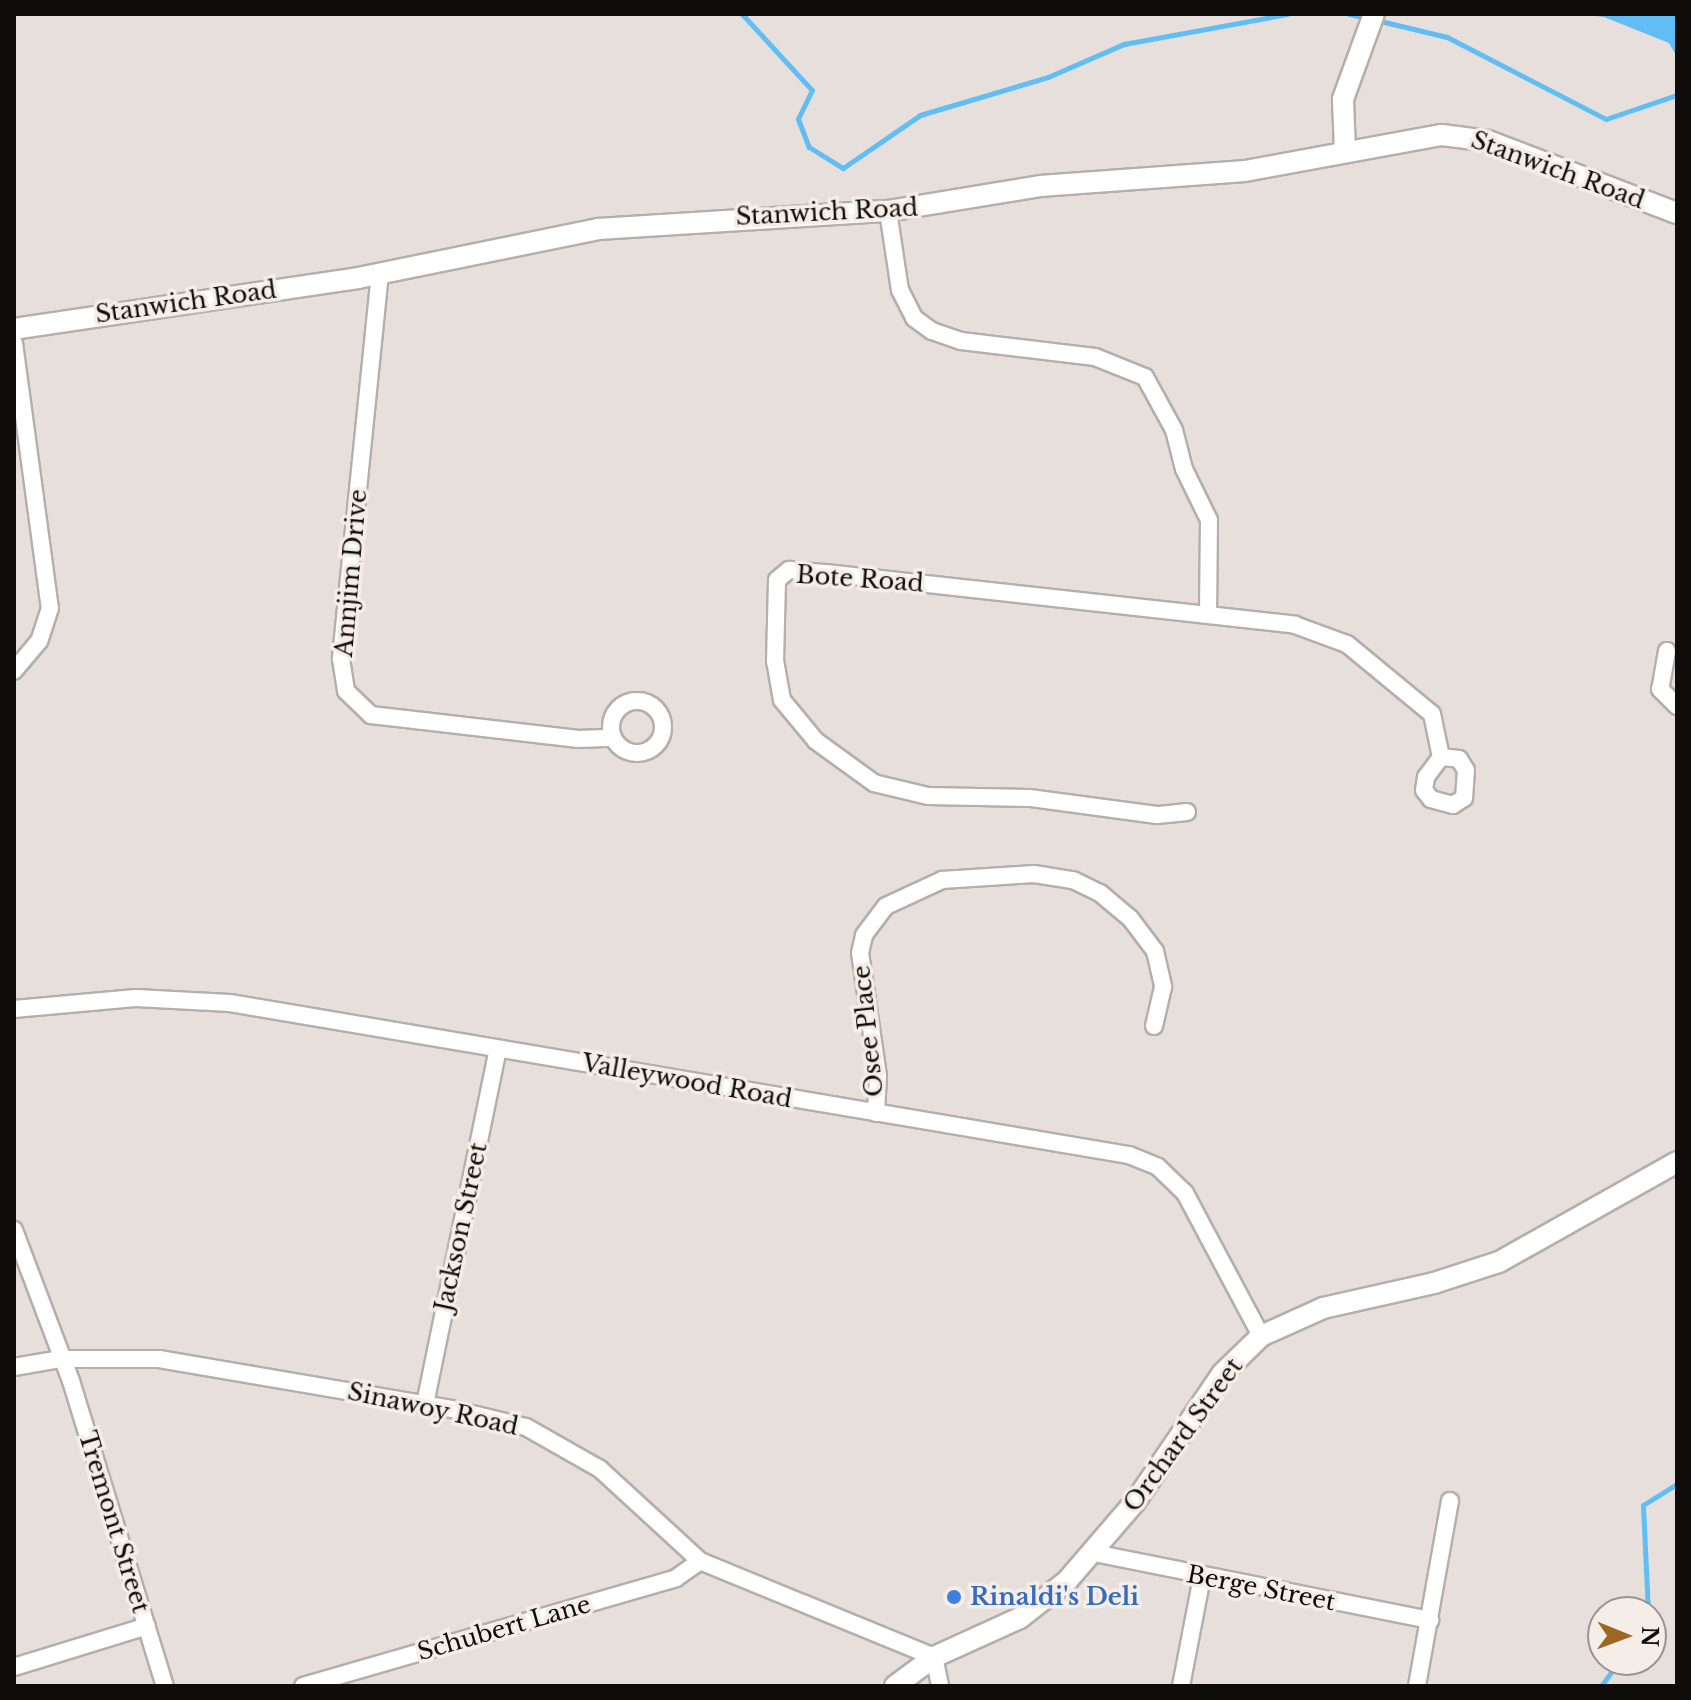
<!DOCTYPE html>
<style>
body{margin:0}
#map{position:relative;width:1691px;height:1700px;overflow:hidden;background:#e7dfdb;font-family:"Libre Baskerville",serif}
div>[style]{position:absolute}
.water>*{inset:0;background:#60bef4}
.stream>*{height:5px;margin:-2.5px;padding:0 2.5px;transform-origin:2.5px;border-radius:2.5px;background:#60bef4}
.roads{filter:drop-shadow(2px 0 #b6aeaa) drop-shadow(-2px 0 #b6aeaa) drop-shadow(0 2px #b6aeaa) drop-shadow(0 -2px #b6aeaa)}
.minor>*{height:16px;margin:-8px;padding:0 8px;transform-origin:8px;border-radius:8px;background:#fff}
.minor>.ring{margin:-8px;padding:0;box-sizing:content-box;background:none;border:16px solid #fff;border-radius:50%}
.tertiary>*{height:20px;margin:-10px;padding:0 10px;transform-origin:10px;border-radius:10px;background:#fff}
.dots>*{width:22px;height:22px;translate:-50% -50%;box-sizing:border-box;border:4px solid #f5ede8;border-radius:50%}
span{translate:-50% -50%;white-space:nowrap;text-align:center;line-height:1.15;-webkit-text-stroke:7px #f5ede8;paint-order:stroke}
.street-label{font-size:24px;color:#0f0d0b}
.shop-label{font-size:24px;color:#366cbe;font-weight:700}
.left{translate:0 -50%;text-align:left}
.frame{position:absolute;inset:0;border:16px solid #0f0d0b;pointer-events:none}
.north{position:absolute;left:1587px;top:1596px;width:80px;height:80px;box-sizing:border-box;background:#f5ede8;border:2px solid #999390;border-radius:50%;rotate:91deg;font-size:22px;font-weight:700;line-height:32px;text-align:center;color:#0f0d0b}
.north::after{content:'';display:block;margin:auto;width:28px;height:36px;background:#9d6721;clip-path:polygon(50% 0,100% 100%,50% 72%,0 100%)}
</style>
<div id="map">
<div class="water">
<div style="clip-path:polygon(1580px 14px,1677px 14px,1677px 57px,1669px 43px,1604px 17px)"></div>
</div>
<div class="stream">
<div style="left:742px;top:14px;width:103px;rotate:47.4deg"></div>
<div style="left:812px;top:90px;width:32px;rotate:116deg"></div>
<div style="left:798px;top:119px;width:30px;rotate:69deg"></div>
<div style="left:809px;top:147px;width:40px;rotate:32deg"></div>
<div style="left:843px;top:168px;width:93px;rotate:-34.5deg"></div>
<div style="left:920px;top:115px;width:134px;rotate:-16.5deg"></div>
<div style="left:1048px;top:77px;width:83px;rotate:-23.5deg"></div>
<div style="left:1124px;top:44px;width:166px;rotate:-10.4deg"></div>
<div style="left:1349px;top:14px;width:17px;rotate:13deg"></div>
<div style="left:1376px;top:20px;width:73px;rotate:13.5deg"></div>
<div style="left:1447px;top:37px;width:179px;rotate:27.3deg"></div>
<div style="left:1606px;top:119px;width:75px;rotate:-18.7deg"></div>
<div style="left:1648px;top:1612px;width:107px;rotate:-92.7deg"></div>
<div style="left:1643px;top:1505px;width:40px;rotate:-32deg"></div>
<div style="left:1601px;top:1686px;width:32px;rotate:-54deg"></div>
</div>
<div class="roads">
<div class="minor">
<div style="left:888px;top:211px;width:80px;rotate:81.4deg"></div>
<div style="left:900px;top:290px;width:31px;rotate:63deg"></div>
<div style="left:914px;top:318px;width:22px;rotate:36deg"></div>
<div style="left:932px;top:331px;width:31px;rotate:19deg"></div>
<div style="left:961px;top:341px;width:135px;rotate:6.8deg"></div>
<div style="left:1095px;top:357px;width:54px;rotate:21.8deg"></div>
<div style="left:1145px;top:377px;width:60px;rotate:61.3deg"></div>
<div style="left:1174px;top:430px;width:40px;rotate:75.6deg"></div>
<div style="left:1184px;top:469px;width:57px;rotate:63.9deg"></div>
<div style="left:1209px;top:520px;width:93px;rotate:90.6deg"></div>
<div style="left:380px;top:273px;width:388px;rotate:95.8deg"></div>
<div style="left:341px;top:659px;width:32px;rotate:81deg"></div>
<div style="left:346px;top:691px;width:35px;rotate:44deg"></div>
<div style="left:371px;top:715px;width:207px;rotate:6.6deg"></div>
<div style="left:577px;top:739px;width:36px;rotate:-2deg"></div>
<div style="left:14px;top:343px;width:267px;rotate:82.3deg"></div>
<div style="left:50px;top:608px;width:35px;rotate:108deg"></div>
<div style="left:39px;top:641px;width:39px;rotate:130deg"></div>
<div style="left:1667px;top:651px;width:39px;rotate:100deg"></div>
<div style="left:1660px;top:689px;width:24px;rotate:45deg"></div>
<div class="ring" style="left:611px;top:701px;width:36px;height:36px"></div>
<div style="left:1187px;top:812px;width:30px;rotate:174deg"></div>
<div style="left:1157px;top:815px;width:129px;rotate:-172.4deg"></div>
<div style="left:1029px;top:798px;width:101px;rotate:-178.9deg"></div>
<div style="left:928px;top:796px;width:56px;rotate:-166.5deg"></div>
<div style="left:874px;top:783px;width:72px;rotate:-144.1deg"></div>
<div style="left:816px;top:741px;width:53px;rotate:-129.7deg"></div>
<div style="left:782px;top:700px;width:39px;rotate:-100deg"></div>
<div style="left:775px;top:662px;width:82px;rotate:-88.6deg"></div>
<div style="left:777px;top:580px;width:16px;rotate:-40deg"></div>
<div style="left:789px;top:570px;width:38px;rotate:5deg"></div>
<div style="left:827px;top:573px;width:471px;rotate:6.3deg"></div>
<div style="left:1295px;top:625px;width:55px;rotate:20.1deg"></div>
<div style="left:1347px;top:644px;width:110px;rotate:39.5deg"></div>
<div style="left:1432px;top:714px;width:44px;rotate:78.2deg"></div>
<div style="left:1441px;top:757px;width:18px;rotate:6deg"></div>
<div style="left:1459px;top:759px;width:13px;rotate:58deg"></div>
<div style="left:1466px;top:770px;width:28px;rotate:94deg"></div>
<div style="left:1464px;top:798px;width:13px;rotate:148deg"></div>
<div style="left:1453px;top:805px;width:23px;rotate:-165deg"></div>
<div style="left:1431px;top:799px;width:11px;rotate:-128deg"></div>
<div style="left:1424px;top:790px;width:13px;rotate:-81deg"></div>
<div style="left:1426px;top:777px;width:25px;rotate:-53deg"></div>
<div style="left:14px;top:1009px;width:122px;rotate:-5.2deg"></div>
<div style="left:136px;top:998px;width:94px;rotate:3deg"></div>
<div style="left:230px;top:1003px;width:912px;rotate:9.6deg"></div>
<div style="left:1129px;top:1155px;width:31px;rotate:22deg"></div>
<div style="left:1158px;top:1167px;width:37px;rotate:44deg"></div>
<div style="left:1185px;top:1193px;width:162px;rotate:62deg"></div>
<div style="left:876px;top:1113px;width:37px;rotate:-87deg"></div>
<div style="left:878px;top:1076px;width:124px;rotate:-98.3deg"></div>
<div style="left:860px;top:953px;width:18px;rotate:-77deg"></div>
<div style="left:864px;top:935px;width:36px;rotate:-53deg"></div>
<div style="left:886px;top:906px;width:62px;rotate:-24.9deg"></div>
<div style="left:942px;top:880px;width:92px;rotate:-3.7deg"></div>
<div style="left:1034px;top:874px;width:39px;rotate:9deg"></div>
<div style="left:1073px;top:880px;width:30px;rotate:26deg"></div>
<div style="left:1100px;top:893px;width:39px;rotate:40deg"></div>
<div style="left:1130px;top:918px;width:41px;rotate:52.9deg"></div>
<div style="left:1155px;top:951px;width:37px;rotate:77deg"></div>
<div style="left:1163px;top:987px;width:40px;rotate:103deg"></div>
<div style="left:14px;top:1230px;width:161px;rotate:69.3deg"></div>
<div style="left:71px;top:1381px;width:319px;rotate:72.9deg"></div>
<div style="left:14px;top:1367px;width:48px;rotate:-9.7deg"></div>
<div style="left:61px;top:1359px;width:98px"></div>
<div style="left:159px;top:1359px;width:301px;rotate:9.7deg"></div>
<div style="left:456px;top:1410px;width:72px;rotate:13.7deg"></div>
<div style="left:526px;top:1427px;width:85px;rotate:29.6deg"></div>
<div style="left:600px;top:1469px;width:136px;rotate:42.6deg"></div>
<div style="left:700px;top:1561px;width:253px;rotate:22.3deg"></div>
<div style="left:934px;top:1657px;width:30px;rotate:78deg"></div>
<div style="left:425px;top:1404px;width:362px;rotate:-78.4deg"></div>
<div style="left:1094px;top:1553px;width:343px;rotate:11.3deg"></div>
<div style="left:14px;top:1667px;width:139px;rotate:-17.1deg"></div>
<div style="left:303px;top:1686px;width:388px;rotate:-16.1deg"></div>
<div style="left:676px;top:1578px;width:29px;rotate:-35deg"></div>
<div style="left:1181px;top:1686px;width:111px;rotate:-79.1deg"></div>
<div style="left:1417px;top:1686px;width:188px;rotate:-79.9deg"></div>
</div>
<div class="tertiary">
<div style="left:1345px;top:152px;width:53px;rotate:-92.2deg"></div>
<div style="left:1343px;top:99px;width:90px;rotate:-70deg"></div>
<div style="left:14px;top:329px;width:348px;rotate:-8.4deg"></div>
<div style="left:358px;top:278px;width:245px;rotate:-11.5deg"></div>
<div style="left:598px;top:229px;width:291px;rotate:-3.6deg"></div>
<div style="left:888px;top:211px;width:154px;rotate:-9.3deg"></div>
<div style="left:1040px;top:186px;width:206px;rotate:-4.2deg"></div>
<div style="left:1245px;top:171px;width:200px;rotate:-10.4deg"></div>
<div style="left:1442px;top:135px;width:46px;rotate:7.4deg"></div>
<div style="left:1488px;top:141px;width:202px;rotate:20.9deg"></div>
<div style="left:895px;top:1686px;width:49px;rotate:-36.6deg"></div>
<div style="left:934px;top:1657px;width:94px;rotate:-24.4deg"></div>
<div style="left:1020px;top:1618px;width:60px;rotate:-38.2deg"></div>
<div style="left:1067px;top:1581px;width:104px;rotate:-49.3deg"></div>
<div style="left:1135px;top:1502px;width:155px;rotate:-55.8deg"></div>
<div style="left:1222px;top:1374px;width:54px;rotate:-44.3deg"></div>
<div style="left:1261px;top:1336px;width:68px;rotate:-24.3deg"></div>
<div style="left:1323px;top:1308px;width:114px;rotate:-12.7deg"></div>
<div style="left:1434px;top:1283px;width:68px;rotate:-17.9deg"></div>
<div style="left:1499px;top:1262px;width:204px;rotate:-29.3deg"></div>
</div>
</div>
<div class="dots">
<div style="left:954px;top:1597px;background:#3f7fe0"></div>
</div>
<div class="street-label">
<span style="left:1558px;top:170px;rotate:20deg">Stanwich Road</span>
<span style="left:827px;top:212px;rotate:-3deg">Stanwich Road</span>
<span style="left:186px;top:302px;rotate:-8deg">Stanwich Road</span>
<span style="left:351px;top:573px;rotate:-85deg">Annjim Drive</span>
<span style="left:860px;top:579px;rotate:4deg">Bote Road</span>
<span style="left:868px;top:1031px;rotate:-96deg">Osee Place</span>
<span style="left:687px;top:1081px;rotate:10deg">Valleywood Road</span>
<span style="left:461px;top:1227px;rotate:-78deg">Jackson Street</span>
<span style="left:433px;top:1409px;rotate:12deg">Sinawoy Road</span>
<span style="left:1183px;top:1435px;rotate:-54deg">Orchard Street</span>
<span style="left:114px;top:1522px;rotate:73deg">Tremont Street</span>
<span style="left:1261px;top:1588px;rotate:11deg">Berge Street</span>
<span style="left:504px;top:1628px;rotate:-16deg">Schubert Lane</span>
</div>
<div class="shop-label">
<span class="left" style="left:970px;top:1597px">Rinaldi's Deli</span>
</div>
<div class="frame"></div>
<div class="north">N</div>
</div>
